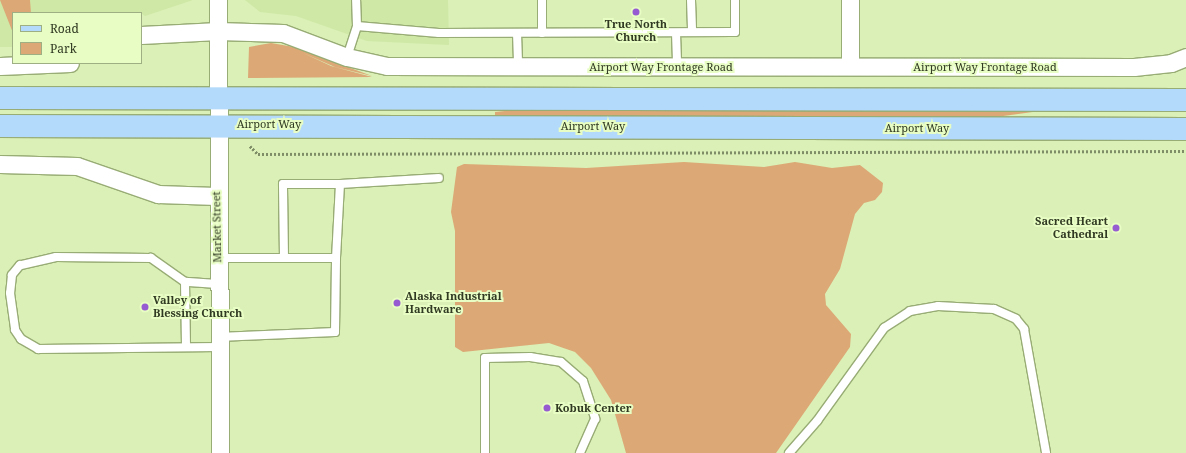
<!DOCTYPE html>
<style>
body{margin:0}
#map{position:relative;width:1186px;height:453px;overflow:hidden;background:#daf0b6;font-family:"Noto Serif",serif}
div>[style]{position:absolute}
.built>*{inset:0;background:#cfe8a6}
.green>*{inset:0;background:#dca875}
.path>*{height:2.5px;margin-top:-1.25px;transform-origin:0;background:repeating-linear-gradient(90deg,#7f8e67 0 2px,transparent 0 4px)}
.roads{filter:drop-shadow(1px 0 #98ac75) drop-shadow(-1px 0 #98ac75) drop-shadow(0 1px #98ac75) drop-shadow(0 -1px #98ac75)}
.service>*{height:8px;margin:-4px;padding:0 4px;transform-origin:4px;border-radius:4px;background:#fff}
.minor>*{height:17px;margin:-8.5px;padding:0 8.5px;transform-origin:8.5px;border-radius:8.5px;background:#fff}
.primary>*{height:22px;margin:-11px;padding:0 11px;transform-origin:11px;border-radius:11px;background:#b3dafa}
.dots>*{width:11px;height:11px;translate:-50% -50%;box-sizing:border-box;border:2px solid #e7fdc3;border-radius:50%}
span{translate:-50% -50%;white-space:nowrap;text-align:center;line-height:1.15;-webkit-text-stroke:4px #e7fdc3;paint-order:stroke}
.poi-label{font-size:11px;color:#303922;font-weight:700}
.right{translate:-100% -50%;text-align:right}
.left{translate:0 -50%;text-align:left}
.street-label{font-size:11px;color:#303922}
.legend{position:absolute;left:12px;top:12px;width:130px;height:52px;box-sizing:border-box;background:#e7fdc3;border:1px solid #9eaf83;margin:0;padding:5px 7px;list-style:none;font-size:12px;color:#303922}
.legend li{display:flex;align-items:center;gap:8px;height:20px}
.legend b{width:20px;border:1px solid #9eaf83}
</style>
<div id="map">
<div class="built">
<div style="clip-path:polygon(0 0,193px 0,145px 16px,141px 13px,13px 13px,13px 47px,0 47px)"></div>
<div style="clip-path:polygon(245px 0,448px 0,449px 45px,367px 41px,296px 16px,260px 12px)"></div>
</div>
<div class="green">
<div style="clip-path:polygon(0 0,30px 0,31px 13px,13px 13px,13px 33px)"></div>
<div style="clip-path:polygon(271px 43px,294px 47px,372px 76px,335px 67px,303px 53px,331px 66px,372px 77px,248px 78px,249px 47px)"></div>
<div style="clip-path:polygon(1040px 108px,1040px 111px,996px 117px,495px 117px,495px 112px,526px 109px)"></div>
<div style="clip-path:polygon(684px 162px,764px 167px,795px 162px,832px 168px,860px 165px,883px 183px,882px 192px,875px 200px,864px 203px,855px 214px,840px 269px,825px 294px,826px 305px,851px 334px,850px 347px,776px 453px,626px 453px,611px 400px,591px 368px,575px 352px,549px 343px,463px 352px,455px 347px,455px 231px,451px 212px,457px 167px,464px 164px,586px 168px)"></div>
</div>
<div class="path">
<div style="left:250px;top:146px;width:11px;rotate:45deg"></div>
<div style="left:258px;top:154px;width:928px;rotate:-0.19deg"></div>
</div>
<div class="roads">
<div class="service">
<div style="left:542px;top:0;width:33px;rotate:90deg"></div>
<div style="left:691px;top:0;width:32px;rotate:88deg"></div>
<div style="left:357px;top:26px;width:82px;rotate:4.9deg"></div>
<div style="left:439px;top:33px;width:296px;rotate:-0.2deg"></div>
<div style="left:735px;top:32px;width:32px;rotate:-90deg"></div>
<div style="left:517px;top:33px;width:33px;rotate:88deg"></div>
<div style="left:676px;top:33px;width:34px;rotate:88deg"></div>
<div style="left:347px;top:57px;width:33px;rotate:-72deg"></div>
<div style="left:357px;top:26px;width:26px;rotate:-92deg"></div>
<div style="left:340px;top:184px;width:99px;rotate:-3.5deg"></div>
<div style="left:284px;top:258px;width:74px;rotate:-90.8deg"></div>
<div style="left:283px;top:184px;width:57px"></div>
<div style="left:340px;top:184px;width:74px;rotate:93.1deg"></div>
<div style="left:185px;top:282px;width:65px;rotate:89.1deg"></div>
<div style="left:217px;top:284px;width:32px;rotate:-176deg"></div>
<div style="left:185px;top:282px;width:42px;rotate:-144.8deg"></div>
<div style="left:151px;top:258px;width:95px;rotate:-179.4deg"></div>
<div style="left:56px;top:257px;width:37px;rotate:167deg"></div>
<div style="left:20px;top:265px;width:13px;rotate:129deg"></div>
<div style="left:12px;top:275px;width:18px;rotate:96deg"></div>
<div style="left:10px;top:293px;width:37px;rotate:82deg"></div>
<div style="left:15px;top:330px;width:11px;rotate:56deg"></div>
<div style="left:21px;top:339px;width:20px;rotate:30deg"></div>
<div style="left:38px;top:349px;width:180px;rotate:-0.6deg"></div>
<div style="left:218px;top:337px;width:117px;rotate:-2.4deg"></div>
<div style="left:335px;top:332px;width:74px;rotate:-89.2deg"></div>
<div style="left:336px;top:258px;width:118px;rotate:180deg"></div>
<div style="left:485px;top:453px;width:95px;rotate:-90deg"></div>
<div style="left:485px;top:358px;width:45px;rotate:-1.3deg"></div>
<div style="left:530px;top:357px;width:31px;rotate:9deg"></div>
<div style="left:561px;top:362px;width:29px;rotate:41deg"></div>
<div style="left:583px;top:381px;width:40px;rotate:72deg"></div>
<div style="left:595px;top:419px;width:37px;rotate:114deg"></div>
<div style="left:789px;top:453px;width:43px;rotate:-48.8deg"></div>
<div style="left:817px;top:421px;width:115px;rotate:-54.2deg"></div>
<div style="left:884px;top:328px;width:31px;rotate:-33deg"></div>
<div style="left:910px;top:311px;width:28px;rotate:-10deg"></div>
<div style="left:938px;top:306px;width:56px;rotate:3.1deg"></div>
<div style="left:994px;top:309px;width:24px;rotate:24deg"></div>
<div style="left:1016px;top:319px;width:13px;rotate:51deg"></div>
<div style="left:1024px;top:329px;width:126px;rotate:79.9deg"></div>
</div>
<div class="minor">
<div style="left:218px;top:0;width:453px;rotate:89.7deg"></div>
<div style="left:850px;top:0;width:66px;rotate:90deg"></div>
<div style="left:141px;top:35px;width:77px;rotate:-3deg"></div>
<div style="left:218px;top:31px;width:65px;rotate:1.8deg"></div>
<div style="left:283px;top:33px;width:68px;rotate:20.6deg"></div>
<div style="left:347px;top:57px;width:41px;rotate:12.7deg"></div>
<div style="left:387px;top:66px;width:747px;rotate:0.08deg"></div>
<div style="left:1134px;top:67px;width:37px;rotate:-6deg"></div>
<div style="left:1171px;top:63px;width:16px;rotate:-22deg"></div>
<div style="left:0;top:66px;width:70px;rotate:-2.5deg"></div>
<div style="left:0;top:164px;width:77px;rotate:1.5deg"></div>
<div style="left:77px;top:166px;width:86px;rotate:19.1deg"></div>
<div style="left:158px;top:194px;width:58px;rotate:2deg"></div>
</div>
<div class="primary">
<div style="left:0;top:98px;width:1186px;rotate:0.1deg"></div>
<div style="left:0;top:126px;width:1186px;rotate:0.14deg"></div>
</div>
</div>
<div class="dots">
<div style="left:636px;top:12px;background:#965ad1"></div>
<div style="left:1116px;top:228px;background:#965ad1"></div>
<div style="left:397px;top:303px;background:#965ad1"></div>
<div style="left:145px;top:307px;background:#965ad1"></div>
<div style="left:547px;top:408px;background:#965ad1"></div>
</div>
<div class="poi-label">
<span style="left:636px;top:31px">True North<br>Church</span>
<span class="right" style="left:1108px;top:228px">Sacred Heart<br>Cathedral</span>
<span class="left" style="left:405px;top:303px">Alaska Industrial<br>Hardware</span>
<span class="left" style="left:153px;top:307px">Valley of<br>Blessing Church</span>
<span class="left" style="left:555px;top:408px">Kobuk Center</span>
</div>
<div class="street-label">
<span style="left:661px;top:67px">Airport Way Frontage Road</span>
<span style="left:985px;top:67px">Airport Way Frontage Road</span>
<span style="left:269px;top:124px">Airport Way</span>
<span style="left:593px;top:126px">Airport Way</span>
<span style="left:917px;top:128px">Airport Way</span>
<span style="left:217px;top:227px;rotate:-91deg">Market Street</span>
</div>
<ul class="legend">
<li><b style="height:5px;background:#b3dafa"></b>Road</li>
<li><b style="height:11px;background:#dca875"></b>Park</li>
</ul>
</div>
